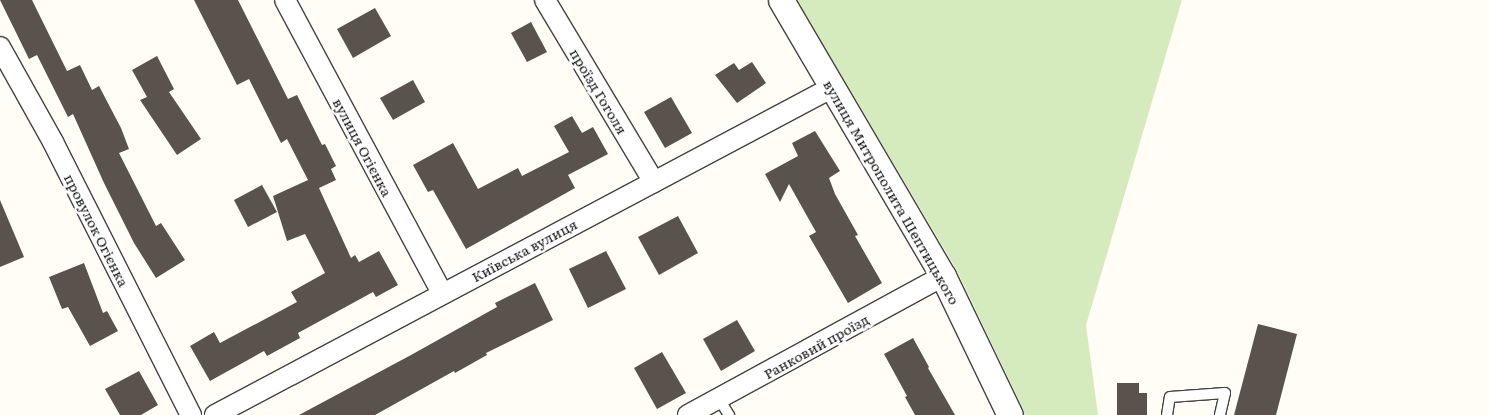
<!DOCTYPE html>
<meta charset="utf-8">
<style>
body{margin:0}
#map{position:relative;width:1489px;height:415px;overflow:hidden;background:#fffdf5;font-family:Literata,serif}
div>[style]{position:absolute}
.green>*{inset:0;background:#d5ebbd}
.building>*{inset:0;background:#5a524d}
.roads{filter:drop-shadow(1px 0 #444) drop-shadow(-1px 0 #444) drop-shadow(0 1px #444) drop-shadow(0 -1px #444)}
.service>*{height:10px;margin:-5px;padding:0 5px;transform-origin:5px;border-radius:5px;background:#fff}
.minor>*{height:20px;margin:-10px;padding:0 10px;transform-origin:10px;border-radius:10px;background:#fff}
.tertiary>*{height:25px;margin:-12.5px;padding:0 12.5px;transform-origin:12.5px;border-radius:12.5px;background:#fff}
span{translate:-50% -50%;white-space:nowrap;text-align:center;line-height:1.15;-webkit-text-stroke:5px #fff;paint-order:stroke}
.street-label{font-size:14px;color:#111}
</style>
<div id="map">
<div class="green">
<div style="clip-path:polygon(797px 0,1182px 0,1086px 325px,1098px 415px,1026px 415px,956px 269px)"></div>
</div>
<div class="building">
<div style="clip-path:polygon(0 0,32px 0,67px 71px,80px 65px,92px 90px,99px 86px,121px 128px,129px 149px,119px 153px,156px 226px,161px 223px,185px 260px,156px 278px,134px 243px,104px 183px,73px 114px,68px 117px,37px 55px,29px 59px)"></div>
<div style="clip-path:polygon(194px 0,238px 0,288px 99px,297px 95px,322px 145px,325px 144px,336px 166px,331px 169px,336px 180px,319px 188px,351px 258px,355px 255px,359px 262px,379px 251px,398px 285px,376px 297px,373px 292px,298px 333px,300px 338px,267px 356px,264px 351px,210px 381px,190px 346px,214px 332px,220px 343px,297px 302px,291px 292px,325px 273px,305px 234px,287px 241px,273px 196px,308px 180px,287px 139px,281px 143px,249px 79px,237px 85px)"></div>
<div style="clip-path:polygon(375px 8px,391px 36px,353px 58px,337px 29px)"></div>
<div style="clip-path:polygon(531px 22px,547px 52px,527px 62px,511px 33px)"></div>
<div style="clip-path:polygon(157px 56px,174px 89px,169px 92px,201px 139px,177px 155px,140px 100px,147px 97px,132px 70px)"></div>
<div style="clip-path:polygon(752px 62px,766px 83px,737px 103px,715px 75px,734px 63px,739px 70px)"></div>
<div style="clip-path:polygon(413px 80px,425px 102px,393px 120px,380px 98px)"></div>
<div style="clip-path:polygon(671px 97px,692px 133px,665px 148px,644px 112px)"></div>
<div style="clip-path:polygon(572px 116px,582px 133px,593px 127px,608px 154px,568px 175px,575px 188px,466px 249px,433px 190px,428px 192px,413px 165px,453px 143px,478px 189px,518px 168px,522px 176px,569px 152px,554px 126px)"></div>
<div style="clip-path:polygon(815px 131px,840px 171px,829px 178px,835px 194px,858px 235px,855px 236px,882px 283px,848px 303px,809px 236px,816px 232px,789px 184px,780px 202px,765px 174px,798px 156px,792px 143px)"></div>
<div style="clip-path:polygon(262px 185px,277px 212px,248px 227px,234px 200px)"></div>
<div style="clip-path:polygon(0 200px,24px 257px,0 267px)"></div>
<div style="clip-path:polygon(678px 216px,698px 253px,659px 275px,638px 237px)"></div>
<div style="clip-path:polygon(606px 251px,626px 289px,588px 308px,569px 269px)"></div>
<div style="clip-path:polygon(84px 263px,103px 313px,107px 311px,118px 331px,90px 346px,68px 307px,62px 309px,49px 277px)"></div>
<div style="clip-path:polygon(535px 283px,553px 320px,486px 353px,487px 355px,455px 373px,454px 371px,375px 415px,299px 415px,411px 355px,497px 307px,495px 303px)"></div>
<div style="clip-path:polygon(737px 320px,755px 351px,721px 371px,703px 339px)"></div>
<div style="clip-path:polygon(1258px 324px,1297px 334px,1276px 415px,1234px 415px)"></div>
<div style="clip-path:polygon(913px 338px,929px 367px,928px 368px,955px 415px,915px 415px,905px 397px,907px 396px,884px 354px)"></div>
<div style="clip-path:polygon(662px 352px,686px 393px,657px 409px,634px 368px)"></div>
<div style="clip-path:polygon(139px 371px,158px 405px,141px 415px,120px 415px,105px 389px)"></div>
<div style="clip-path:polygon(1117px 383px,1139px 383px,1139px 393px,1147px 393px,1147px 415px,1117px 415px)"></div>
</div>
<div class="roads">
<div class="service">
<div style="left:719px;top:399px;width:19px;rotate:58deg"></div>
<div style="left:1167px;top:415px;width:18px;rotate:-81deg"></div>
<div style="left:1170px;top:397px;width:55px;rotate:-4.2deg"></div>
<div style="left:1225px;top:393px;width:23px;rotate:103deg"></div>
</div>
<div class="minor">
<div style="left:285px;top:0;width:332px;rotate:61.8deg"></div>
<div style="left:545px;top:0;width:212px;rotate:59.1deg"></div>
<div style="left:0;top:47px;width:109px;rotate:60.8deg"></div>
<div style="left:53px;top:142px;width:306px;rotate:63.2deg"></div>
<div style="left:215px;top:415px;width:700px;rotate:-27.96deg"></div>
<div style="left:688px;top:415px;width:290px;rotate:-28.6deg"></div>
</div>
<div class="tertiary">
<div style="left:781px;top:0;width:320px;rotate:59.6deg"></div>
<div style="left:943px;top:276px;width:154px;rotate:64.3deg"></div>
</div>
</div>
<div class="street-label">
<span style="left:599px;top:91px;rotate:59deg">проїзд Гоголя</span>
<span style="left:363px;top:147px;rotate:62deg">вулиця Огієнка</span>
<span style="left:892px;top:192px;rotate:60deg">вулиця Митрополита Шептицького</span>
<span style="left:97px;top:230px;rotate:63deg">провулок Огієнка</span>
<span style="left:524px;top:250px;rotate:-28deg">Київська вулиця</span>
<span style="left:816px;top:346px;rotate:-29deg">Ранковий проїзд</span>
</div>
</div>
